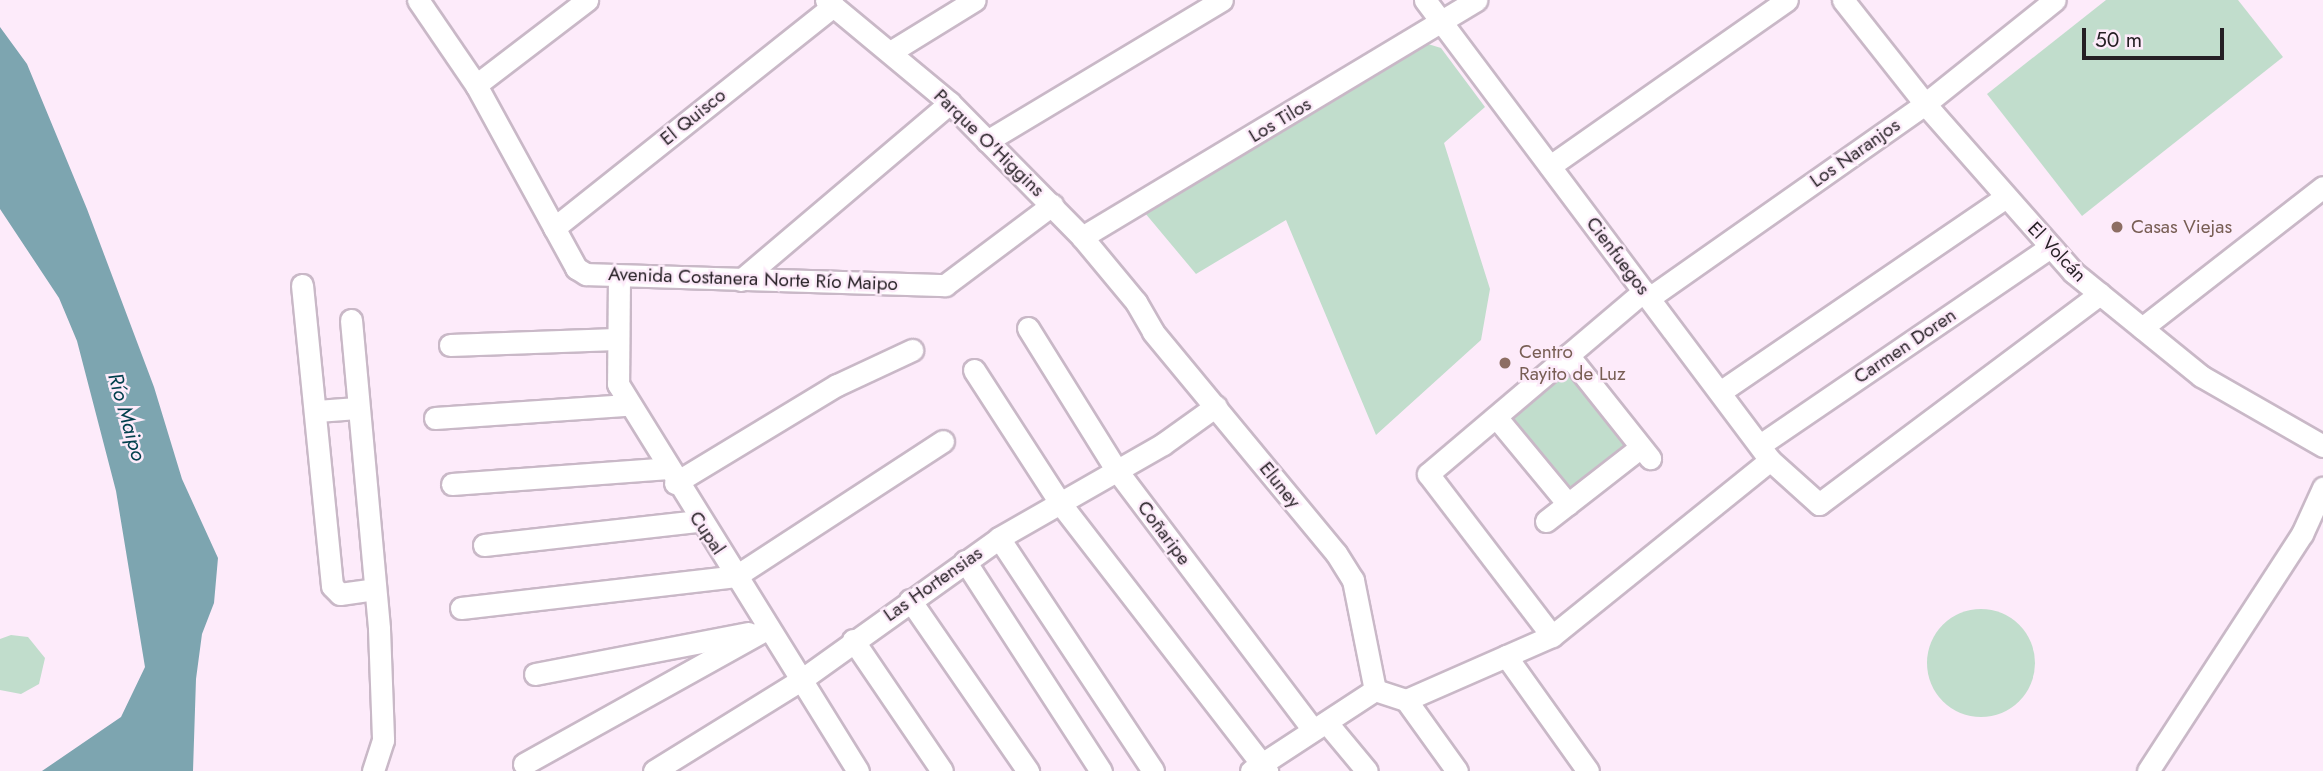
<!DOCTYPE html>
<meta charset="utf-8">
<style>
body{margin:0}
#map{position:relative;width:2323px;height:771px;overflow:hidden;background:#fdebfa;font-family:Jost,sans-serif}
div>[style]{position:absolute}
.green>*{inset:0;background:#c1ddcc}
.round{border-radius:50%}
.water>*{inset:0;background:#7da5b0}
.roads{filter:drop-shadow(2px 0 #c9b8c7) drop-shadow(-2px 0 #c9b8c7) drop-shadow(0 2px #c9b8c7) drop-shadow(0 -2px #c9b8c7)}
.minor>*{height:21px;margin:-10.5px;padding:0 10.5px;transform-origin:10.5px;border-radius:10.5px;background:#fff}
.dots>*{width:19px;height:19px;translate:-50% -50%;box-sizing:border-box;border:4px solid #fdebfa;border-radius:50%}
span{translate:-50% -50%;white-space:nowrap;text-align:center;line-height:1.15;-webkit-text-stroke:5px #fdebfa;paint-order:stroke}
.street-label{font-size:19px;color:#251f24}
.education-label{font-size:19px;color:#785e54}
.left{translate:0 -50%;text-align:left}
.water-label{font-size:21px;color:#003f4c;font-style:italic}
.scale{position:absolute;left:2082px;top:28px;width:142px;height:32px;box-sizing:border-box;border:4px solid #251f24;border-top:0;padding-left:9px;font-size:21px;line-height:24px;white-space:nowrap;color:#251f24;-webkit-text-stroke:5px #fdebfa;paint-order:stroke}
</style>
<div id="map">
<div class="green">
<div style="clip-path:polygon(2106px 0,2238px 0,2283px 57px,2082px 216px,1987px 94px)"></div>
<div style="clip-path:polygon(1428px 44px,1441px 48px,1485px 107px,1444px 143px,1490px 289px,1481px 340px,1376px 435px,1286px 220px,1196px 274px,1145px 213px)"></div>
<div style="clip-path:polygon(1567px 369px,1628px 444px,1569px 492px,1510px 421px)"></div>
<div class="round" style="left:1927px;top:609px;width:108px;height:108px"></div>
<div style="clip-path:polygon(11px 635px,28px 637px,45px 658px,39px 684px,21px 694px,0 690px,0 639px)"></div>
</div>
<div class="water">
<div style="clip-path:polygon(0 27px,27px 64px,87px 209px,154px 387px,182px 479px,218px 558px,214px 603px,202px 634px,196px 679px,193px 771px,42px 771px,121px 717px,145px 667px,116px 491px,77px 341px,59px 298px,0 209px)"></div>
</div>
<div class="roads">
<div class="minor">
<div style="left:418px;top:0;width:103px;rotate:55.7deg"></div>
<div style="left:476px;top:85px;width:209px;rotate:61.3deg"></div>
<div style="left:576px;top:268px;width:12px;rotate:31deg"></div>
<div style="left:586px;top:274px;width:359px;rotate:1.8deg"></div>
<div style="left:945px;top:285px;width:134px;rotate:-36.8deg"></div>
<div style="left:826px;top:0;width:161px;rotate:39.7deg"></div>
<div style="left:950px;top:103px;width:188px;rotate:45.4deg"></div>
<div style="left:1082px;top:237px;width:85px;rotate:50.3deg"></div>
<div style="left:1136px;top:302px;width:34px;rotate:60deg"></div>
<div style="left:1153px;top:332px;width:287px;rotate:50.4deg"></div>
<div style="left:1336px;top:553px;width:32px;rotate:58deg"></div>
<div style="left:1353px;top:580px;width:112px;rotate:78.7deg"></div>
<div style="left:1425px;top:0;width:575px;rotate:53.13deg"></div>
<div style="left:1770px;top:460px;width:66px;rotate:41.9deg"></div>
<div style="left:1819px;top:504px;width:351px;rotate:-36.8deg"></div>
<div style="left:1843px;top:0;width:132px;rotate:51.7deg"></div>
<div style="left:1925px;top:104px;width:224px;rotate:48.6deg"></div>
<div style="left:2073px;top:272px;width:165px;rotate:39.1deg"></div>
<div style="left:2201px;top:376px;width:141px;rotate:29.8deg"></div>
<div style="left:892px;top:51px;width:97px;rotate:-31.6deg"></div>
<div style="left:476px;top:85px;width:140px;rotate:-37.4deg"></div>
<div style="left:987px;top:141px;width:274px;rotate:-31deg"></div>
<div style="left:1550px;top:166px;width:289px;rotate:-35deg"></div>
<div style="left:554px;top:228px;width:357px;rotate:-38.5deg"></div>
<div style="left:1082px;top:237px;width:460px;rotate:-31deg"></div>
<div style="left:619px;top:276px;width:108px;rotate:90.5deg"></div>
<div style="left:618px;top:384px;width:455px;rotate:58.2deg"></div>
<div style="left:741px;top:280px;width:274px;rotate:-40.3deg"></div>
<div style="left:302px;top:285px;width:302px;rotate:84.3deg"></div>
<div style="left:332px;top:586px;width:11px;rotate:45deg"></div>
<div style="left:340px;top:594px;width:35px;rotate:-8deg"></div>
<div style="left:1649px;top:298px;width:337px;rotate:-35.1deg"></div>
<div style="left:1925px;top:104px;width:166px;rotate:-38.7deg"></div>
<div style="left:351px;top:320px;width:310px;rotate:84.8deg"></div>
<div style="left:379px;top:629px;width:111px;rotate:87.9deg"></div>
<div style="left:383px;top:740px;width:33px;rotate:108deg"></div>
<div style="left:1028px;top:328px;width:165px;rotate:58.1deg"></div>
<div style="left:1115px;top:468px;width:328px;rotate:52.9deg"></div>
<div style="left:2142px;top:328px;width:229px;rotate:-37.9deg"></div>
<div style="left:450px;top:345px;width:166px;rotate:-2.1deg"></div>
<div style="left:1568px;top:355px;width:132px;rotate:51.5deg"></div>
<div style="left:974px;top:370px;width:158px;rotate:57.1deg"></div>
<div style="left:1060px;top:503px;width:339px;rotate:52.3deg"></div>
<div style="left:1720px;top:392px;width:346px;rotate:-34.3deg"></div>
<div style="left:317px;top:411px;width:40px;rotate:-4.3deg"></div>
<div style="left:1496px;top:417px;width:113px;rotate:50.4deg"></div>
<div style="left:435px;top:418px;width:193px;rotate:-3.9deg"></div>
<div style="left:1760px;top:445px;width:351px;rotate:-34.3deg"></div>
<div style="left:675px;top:483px;width:189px;rotate:-31.2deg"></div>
<div style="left:837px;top:385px;width:83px;rotate:-25deg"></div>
<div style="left:452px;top:484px;width:217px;rotate:-4.2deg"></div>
<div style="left:1546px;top:521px;width:120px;rotate:-37.9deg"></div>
<div style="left:999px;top:538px;width:279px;rotate:56.5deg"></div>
<div style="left:484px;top:545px;width:216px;rotate:-6.4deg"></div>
<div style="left:965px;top:561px;width:250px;rotate:57.1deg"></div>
<div style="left:910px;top:600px;width:208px;rotate:55.4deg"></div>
<div style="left:461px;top:608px;width:277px;rotate:-6.6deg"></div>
<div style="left:736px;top:576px;width:247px;rotate:-33.1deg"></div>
<div style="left:1552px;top:636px;width:204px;rotate:-127.4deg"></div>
<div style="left:1428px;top:474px;width:283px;rotate:-40.3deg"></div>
<div style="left:853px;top:640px;width:158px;rotate:55.8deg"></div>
<div style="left:1506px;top:656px;width:141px;rotate:54.5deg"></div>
<div style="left:535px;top:674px;width:217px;rotate:-10.9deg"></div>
<div style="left:1406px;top:700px;width:87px;rotate:54.3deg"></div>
<div style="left:1327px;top:723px;width:62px;rotate:50.2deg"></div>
<div style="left:524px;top:764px;width:278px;rotate:-29.1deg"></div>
<div style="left:654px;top:771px;width:173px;rotate:-31.8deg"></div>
<div style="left:801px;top:680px;width:244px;rotate:-35.6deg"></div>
<div style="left:999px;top:538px;width:189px;rotate:-29.8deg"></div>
<div style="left:1163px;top:444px;width:65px;rotate:-35.6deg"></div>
<div style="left:1251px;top:771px;width:148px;rotate:-33.2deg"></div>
<div style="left:1375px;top:690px;width:33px;rotate:18deg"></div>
<div style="left:1406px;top:700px;width:159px;rotate:-23.7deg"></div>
<div style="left:1552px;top:636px;width:280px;rotate:-38.9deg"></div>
<div style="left:2148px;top:771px;width:283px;rotate:-57deg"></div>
<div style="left:2302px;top:534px;width:51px;rotate:-65.5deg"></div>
</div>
</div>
<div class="dots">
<div style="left:2117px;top:227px;background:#8d6e63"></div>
<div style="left:1505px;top:363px;background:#8d6e63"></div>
</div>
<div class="street-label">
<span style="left:693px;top:117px;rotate:-39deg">El Quisco</span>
<span style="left:1280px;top:120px;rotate:-31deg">Los Tilos</span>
<span style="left:989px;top:143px;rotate:44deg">Parque O'Higgins</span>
<span style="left:1855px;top:153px;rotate:-35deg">Los Naranjos</span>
<span style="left:2057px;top:252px;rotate:46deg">El Volcán</span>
<span style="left:1618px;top:256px;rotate:53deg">Cienfuegos</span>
<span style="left:753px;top:279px;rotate:2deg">Avenida Costanera Norte Río Maipo</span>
<span style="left:1905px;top:346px;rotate:-34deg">Carmen Doren</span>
<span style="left:1280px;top:485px;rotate:51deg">Eluney</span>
<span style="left:707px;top:533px;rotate:56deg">Cupal</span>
<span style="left:1164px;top:533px;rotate:53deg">Coñaripe</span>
<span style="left:933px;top:584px;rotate:-35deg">Las Hortensias</span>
</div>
<div class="education-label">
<span class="left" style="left:2131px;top:227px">Casas Viejas</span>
<span class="left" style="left:1519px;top:363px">Centro<br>Rayito de Luz</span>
</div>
<div class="water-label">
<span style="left:127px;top:417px;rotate:74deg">Río Maipo</span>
</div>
<div class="scale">50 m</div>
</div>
